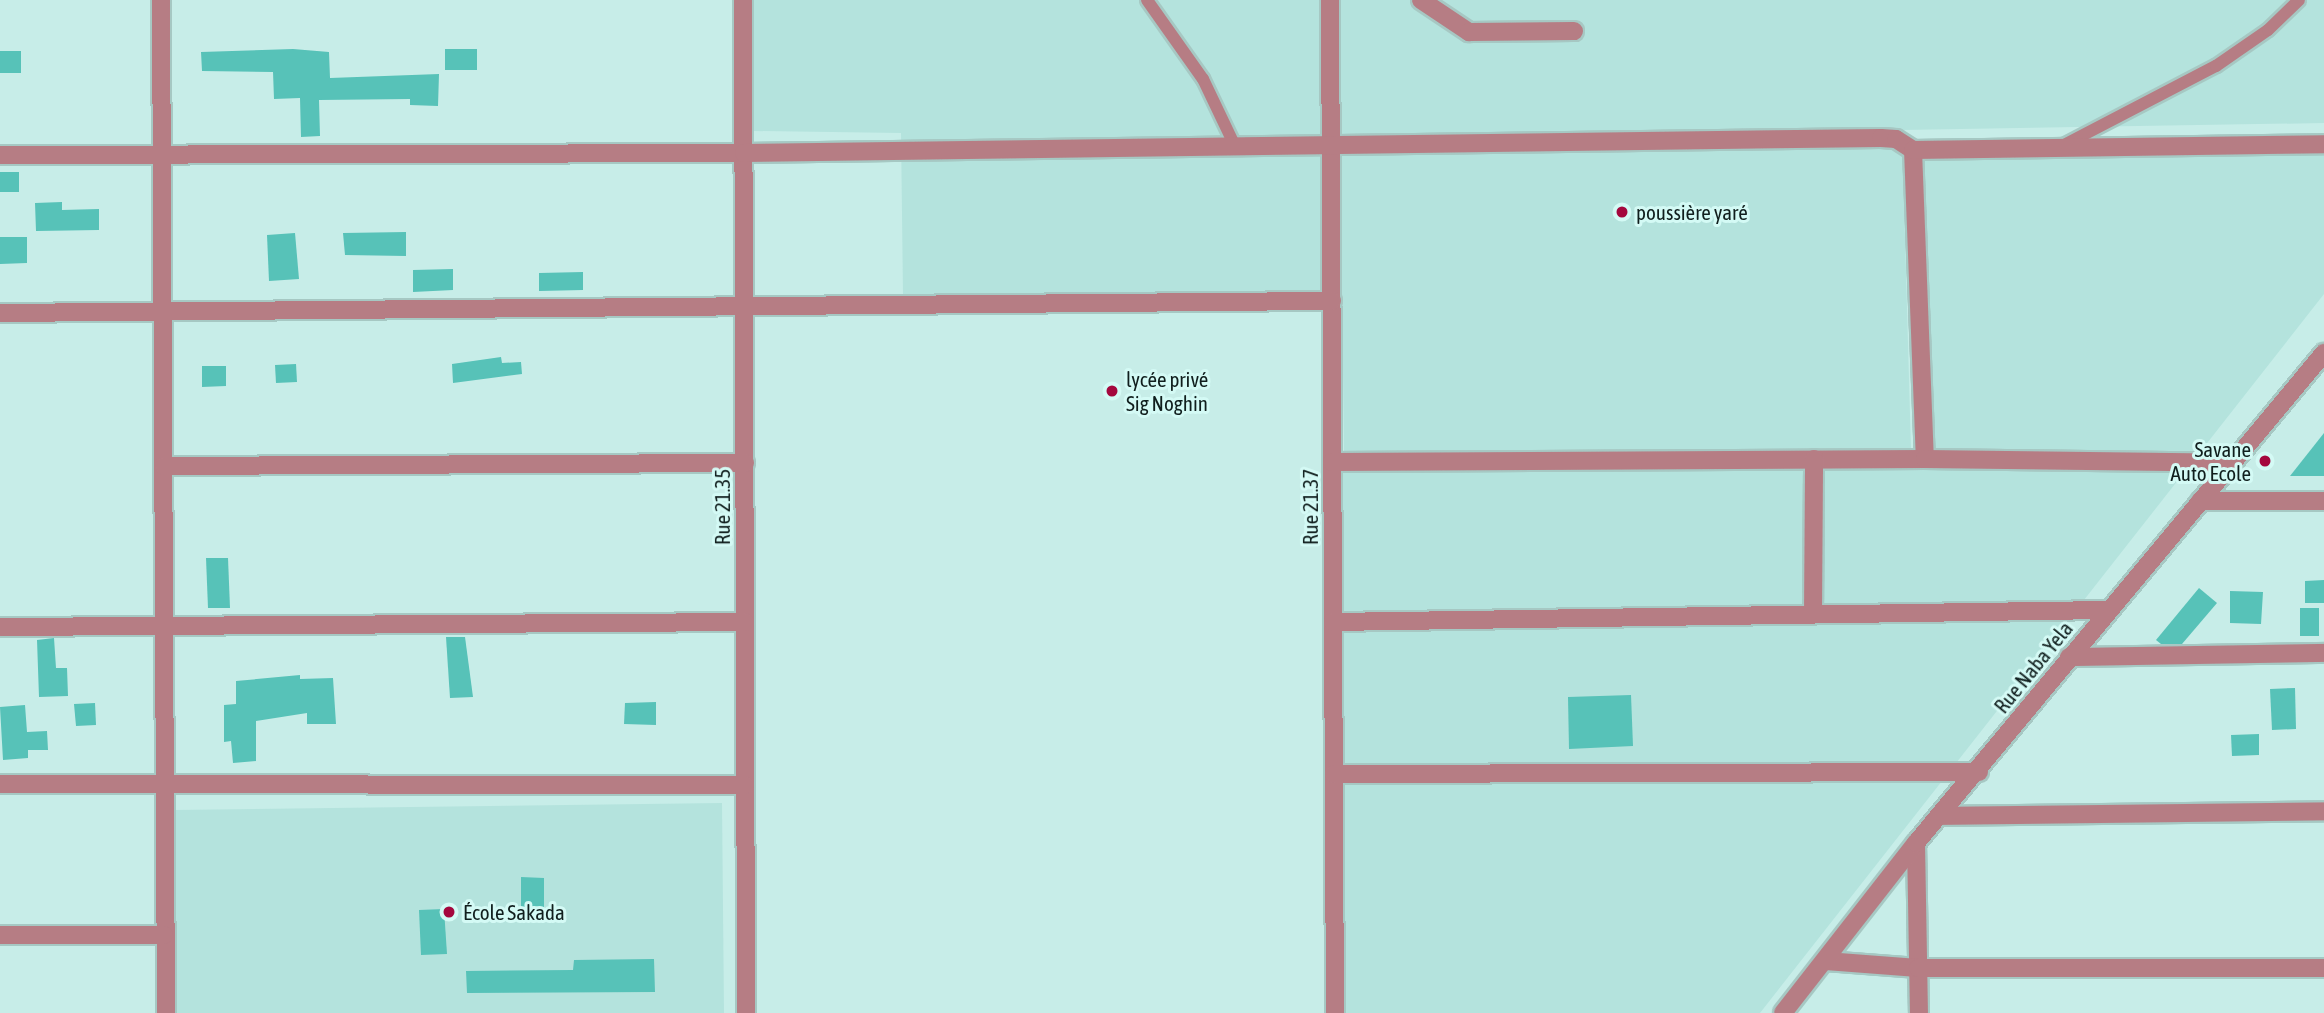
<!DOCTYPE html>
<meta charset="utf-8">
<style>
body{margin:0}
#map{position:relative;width:2324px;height:1013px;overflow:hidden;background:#c7ede8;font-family:"Asap Condensed",sans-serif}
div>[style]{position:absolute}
.built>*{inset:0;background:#b4e3dd}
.building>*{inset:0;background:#57c2b8}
.roads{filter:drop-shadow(2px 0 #a6c8c3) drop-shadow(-2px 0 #a6c8c3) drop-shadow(0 2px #a6c8c3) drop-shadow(0 -2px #a6c8c3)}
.service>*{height:12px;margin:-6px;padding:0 6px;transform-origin:6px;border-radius:6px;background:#b67d84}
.minor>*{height:18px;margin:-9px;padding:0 9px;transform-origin:9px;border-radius:9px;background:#b67d84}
.tertiary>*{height:18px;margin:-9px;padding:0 9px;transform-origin:9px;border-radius:9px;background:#b67d84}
.dots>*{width:19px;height:19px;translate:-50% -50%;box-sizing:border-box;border:4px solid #d4faf5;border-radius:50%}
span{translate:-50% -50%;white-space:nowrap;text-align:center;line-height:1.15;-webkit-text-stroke:6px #d4faf5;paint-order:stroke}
.poi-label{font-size:21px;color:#101e1d}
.left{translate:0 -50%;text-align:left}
.right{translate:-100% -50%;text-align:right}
.street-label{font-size:21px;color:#101e1d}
</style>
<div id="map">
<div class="built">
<div style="clip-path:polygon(751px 0,2324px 0,2324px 123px,1902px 130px,1911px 450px,1344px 452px,1342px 294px,903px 295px,901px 133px,753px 131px)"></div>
<div style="clip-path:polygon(2324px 143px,2324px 294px,1760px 1013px,1346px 1013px,1339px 470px,1933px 466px,1923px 145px)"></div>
<div style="clip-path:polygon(722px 803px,724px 1013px,177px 1013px,175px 810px)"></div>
</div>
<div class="building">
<div style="clip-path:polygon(293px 49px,329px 52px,330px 78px,439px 74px,438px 106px,410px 105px,410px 99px,319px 100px,320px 136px,301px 137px,300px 98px,274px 99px,273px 72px,202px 71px,201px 52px)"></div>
<div style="clip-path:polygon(445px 49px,477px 49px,477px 70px,445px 70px)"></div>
<div style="clip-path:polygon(0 51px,21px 51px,21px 73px,0 73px)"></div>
<div style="clip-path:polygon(0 172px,19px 172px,19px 192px,0 192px)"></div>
<div style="clip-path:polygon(62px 202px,62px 210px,99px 209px,99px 230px,36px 231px,35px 203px)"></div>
<div style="clip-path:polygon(406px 232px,406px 256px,345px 255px,343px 233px)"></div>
<div style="clip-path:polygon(295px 233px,299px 279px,269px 281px,267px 235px)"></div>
<div style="clip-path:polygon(0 237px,27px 237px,27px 263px,0 264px)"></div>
<div style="clip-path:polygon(453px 269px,453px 290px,413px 292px,413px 270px)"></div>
<div style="clip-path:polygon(583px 272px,583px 290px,539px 291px,539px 273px)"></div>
<div style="clip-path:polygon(501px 357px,502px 363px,521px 362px,522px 374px,453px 383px,452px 364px)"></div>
<div style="clip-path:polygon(296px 364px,297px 382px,276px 383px,275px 365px)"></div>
<div style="clip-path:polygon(202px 366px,226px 366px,226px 386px,202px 387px)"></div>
<div style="clip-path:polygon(2324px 433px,2324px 476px,2290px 476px)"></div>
<div style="clip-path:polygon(206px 558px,228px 558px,230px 608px,208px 608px)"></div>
<div style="clip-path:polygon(2324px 580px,2324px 603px,2305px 603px,2305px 581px)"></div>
<div style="clip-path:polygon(2199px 588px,2217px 603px,2182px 644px,2161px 644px,2156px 640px)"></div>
<div style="clip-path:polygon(2230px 591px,2263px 592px,2261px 624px,2230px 623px)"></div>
<div style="clip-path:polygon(2300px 608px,2319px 608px,2319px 636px,2300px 636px)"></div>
<div style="clip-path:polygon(446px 637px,465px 637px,473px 697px,450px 698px)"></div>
<div style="clip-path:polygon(54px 638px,56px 668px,67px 668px,68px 696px,39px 697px,37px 640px)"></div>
<div style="clip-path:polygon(300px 675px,300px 679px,333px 678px,336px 724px,307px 724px,307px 713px,256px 721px,256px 761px,233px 763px,231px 741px,224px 742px,224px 705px,236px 704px,236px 681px)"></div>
<div style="clip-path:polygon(2295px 688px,2296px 729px,2272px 730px,2270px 689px)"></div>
<div style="clip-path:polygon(1631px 695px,1633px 746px,1569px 749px,1568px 697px)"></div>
<div style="clip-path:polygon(656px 702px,656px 725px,624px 724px,625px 703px)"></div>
<div style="clip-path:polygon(95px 703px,96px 725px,76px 726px,74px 704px)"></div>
<div style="clip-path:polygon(25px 705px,27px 732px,47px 731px,48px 750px,28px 750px,28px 758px,3px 760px,0 707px)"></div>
<div style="clip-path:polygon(2259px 734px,2259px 755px,2232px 756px,2231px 735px)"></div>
<div style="clip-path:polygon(521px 877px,544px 878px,544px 909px,521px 909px)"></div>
<div style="clip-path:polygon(444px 909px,447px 954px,421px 955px,419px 910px)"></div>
<div style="clip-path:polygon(654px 959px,655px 992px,467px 993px,466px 971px,573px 970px,574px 960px)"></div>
</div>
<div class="roads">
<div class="service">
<div style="left:1147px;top:0;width:97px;rotate:54.7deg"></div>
<div style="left:1203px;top:79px;width:72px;rotate:64.5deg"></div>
<div style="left:2062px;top:146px;width:174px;rotate:-27.5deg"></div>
<div style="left:2216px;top:66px;width:63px;rotate:-34.7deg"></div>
<div style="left:2268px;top:30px;width:43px;rotate:-44.1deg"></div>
</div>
<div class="minor">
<div style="left:161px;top:0;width:1013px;rotate:89.72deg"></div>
<div style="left:743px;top:0;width:1013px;rotate:89.83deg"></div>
<div style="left:1330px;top:0;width:1013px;rotate:89.72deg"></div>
<div style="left:1421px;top:0;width:58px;rotate:33.7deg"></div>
<div style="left:1469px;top:32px;width:105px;rotate:-0.5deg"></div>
<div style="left:1913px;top:150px;width:309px;rotate:87.8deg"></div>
<div style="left:0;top:155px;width:744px;rotate:-0.15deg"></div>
<div style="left:744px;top:153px;width:1137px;rotate:-0.76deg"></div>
<div style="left:1881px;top:138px;width:15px;rotate:4deg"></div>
<div style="left:1896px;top:139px;width:20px;rotate:33deg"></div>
<div style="left:1913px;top:150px;width:411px;rotate:-0.8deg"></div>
<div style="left:0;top:313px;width:1332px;rotate:-0.52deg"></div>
<div style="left:1332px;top:462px;width:593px;rotate:-0.29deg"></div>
<div style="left:1925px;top:459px;width:306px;rotate:0.7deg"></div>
<div style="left:164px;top:466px;width:581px;rotate:-0.3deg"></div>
<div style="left:2200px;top:501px;width:124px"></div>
<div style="left:1813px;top:614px;width:155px;rotate:-89.6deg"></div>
<div style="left:1333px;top:622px;width:776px;rotate:-0.89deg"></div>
<div style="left:0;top:627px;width:745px;rotate:-0.38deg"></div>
<div style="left:2069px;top:657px;width:255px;rotate:-0.9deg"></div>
<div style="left:1334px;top:774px;width:645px;rotate:-0.18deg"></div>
<div style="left:0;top:784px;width:745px;rotate:0.08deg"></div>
<div style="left:1942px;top:816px;width:382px;rotate:-0.7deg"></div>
<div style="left:1916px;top:843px;width:170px;rotate:89deg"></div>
<div style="left:0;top:935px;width:164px"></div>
<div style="left:1826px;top:961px;width:92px;rotate:4.4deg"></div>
<div style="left:1918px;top:968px;width:406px"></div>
</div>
<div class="tertiary">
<div style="left:1783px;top:1013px;width:216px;rotate:-52deg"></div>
<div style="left:1916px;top:843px;width:638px;rotate:-50.22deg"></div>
</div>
</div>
<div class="dots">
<div style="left:1622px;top:212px;background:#a4083e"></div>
<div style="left:1112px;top:391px;background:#a4083e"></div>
<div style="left:2265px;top:461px;background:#a4083e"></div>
<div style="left:449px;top:912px;background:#a4083e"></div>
</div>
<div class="poi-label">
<span class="left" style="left:1636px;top:212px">poussière yaré</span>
<span class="left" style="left:1126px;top:391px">lycée privé<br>Sig Noghin</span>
<span class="right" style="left:2251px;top:461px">Savane<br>Auto Ecole</span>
<span class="left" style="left:463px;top:912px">École Sakada</span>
</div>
<div class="street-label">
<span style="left:722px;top:507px;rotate:-90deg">Rue 21.35</span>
<span style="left:1310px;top:507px;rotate:-90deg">Rue 21.37</span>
<span style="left:2033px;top:667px;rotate:-51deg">Rue Naba Yela</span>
</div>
</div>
